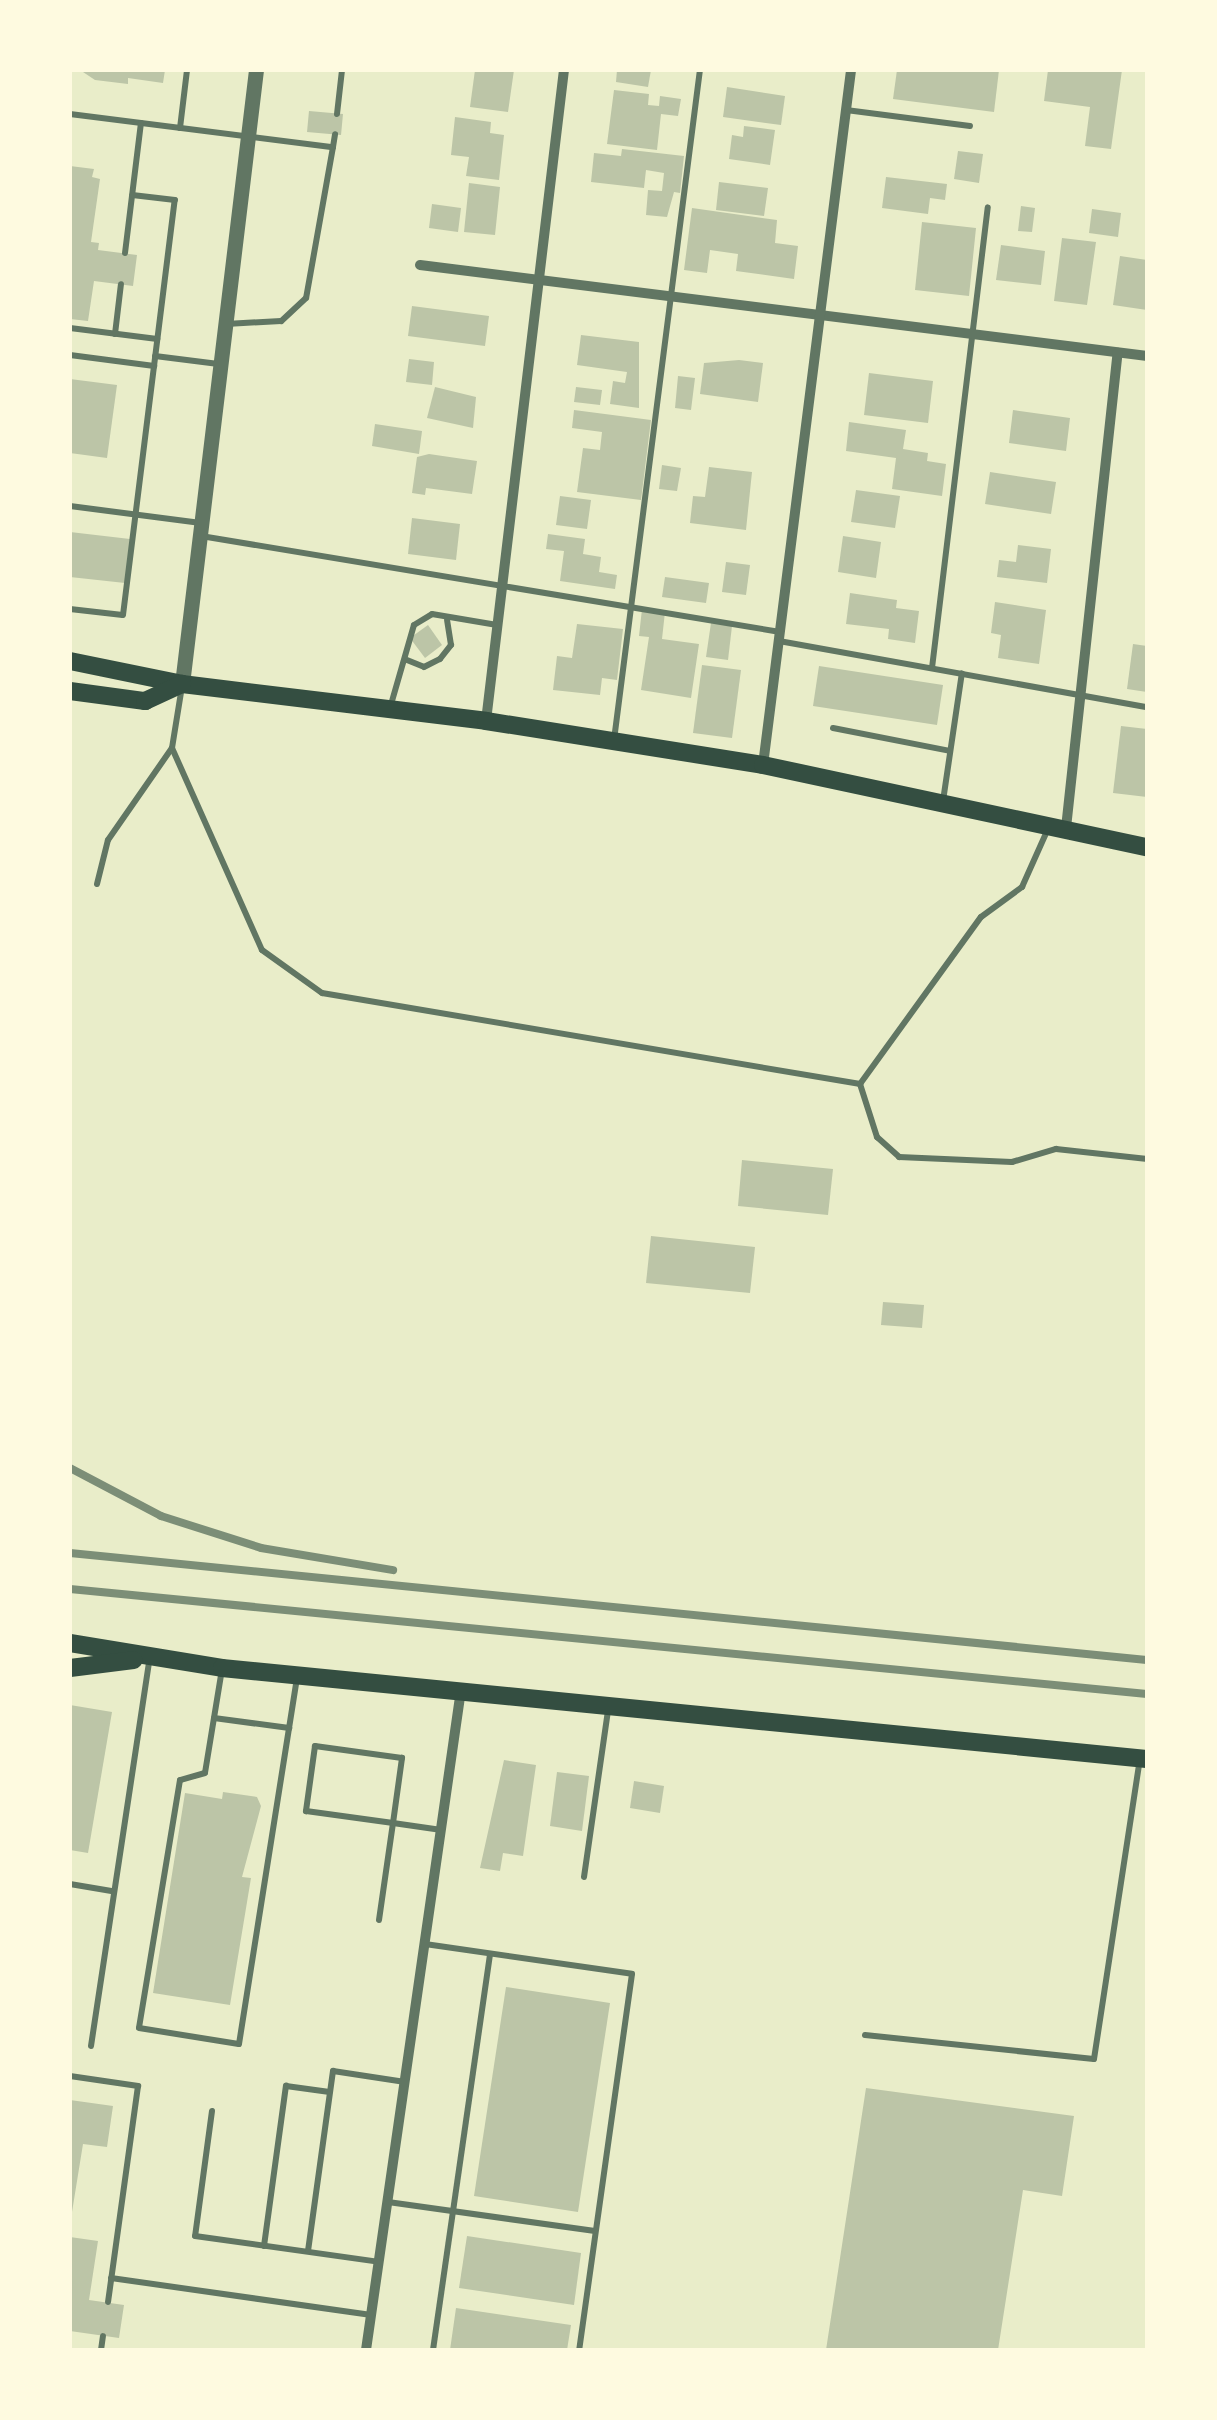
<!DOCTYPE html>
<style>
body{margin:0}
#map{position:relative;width:1217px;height:2420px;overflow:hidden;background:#e9edc9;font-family:Arial,sans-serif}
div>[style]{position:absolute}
.building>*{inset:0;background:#bcc5a7}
.service>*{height:6px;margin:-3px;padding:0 3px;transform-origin:3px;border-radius:3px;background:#617663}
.minor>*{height:10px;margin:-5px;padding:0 5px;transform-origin:5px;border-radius:5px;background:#617663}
.tertiary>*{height:15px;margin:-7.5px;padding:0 7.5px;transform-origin:7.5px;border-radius:7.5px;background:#617663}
.secondary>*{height:18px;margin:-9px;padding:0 9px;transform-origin:9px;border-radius:9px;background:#344e41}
.rail>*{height:8px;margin:-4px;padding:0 4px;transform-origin:4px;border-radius:4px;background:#7c8e77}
span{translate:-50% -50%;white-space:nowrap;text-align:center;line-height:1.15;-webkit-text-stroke:9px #fefae0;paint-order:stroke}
.frame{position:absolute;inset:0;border:72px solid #fefae0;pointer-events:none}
</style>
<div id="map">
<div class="building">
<div style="clip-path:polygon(80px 70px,165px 70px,163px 83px,128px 78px,128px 84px,95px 80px)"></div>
<div style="clip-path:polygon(475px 70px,514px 70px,508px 112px,470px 107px)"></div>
<div style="clip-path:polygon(617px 70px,651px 70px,648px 87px,616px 82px)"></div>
<div style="clip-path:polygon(897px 70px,999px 70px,994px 112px,893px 99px)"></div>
<div style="clip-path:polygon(1048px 70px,1122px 70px,1111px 149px,1085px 146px,1090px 107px,1044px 101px)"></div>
<div style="clip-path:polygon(727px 87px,785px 96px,781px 125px,723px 117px)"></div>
<div style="clip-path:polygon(614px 90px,649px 94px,648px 105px,659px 106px,660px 96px,681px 99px,678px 116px,661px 114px,657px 150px,607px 144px)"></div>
<div style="clip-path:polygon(309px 111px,343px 114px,341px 135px,307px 132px)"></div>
<div style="clip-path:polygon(455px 117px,491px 122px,490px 133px,504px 135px,499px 180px,466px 176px,469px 157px,451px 155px)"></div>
<div style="clip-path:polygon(744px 126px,775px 130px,770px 165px,729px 159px,732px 135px,743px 137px)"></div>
<div style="clip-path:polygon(622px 149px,684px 156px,680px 193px,674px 192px,667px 217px,646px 215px,648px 190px,662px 191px,664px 173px,646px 170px,644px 188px,591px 182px,594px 153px,621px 156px)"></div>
<div style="clip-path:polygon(958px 151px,983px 154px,979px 183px,954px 179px)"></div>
<div style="clip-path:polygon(70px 166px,94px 169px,92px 177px,100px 179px,91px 242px,99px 243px,98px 250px,137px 255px,133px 286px,94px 281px,88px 321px,70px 319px)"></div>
<div style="clip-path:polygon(886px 177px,947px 184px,945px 200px,930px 198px,928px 214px,882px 208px)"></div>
<div style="clip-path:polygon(719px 182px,768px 188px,764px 216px,716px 210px)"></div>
<div style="clip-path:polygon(469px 183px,500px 187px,495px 235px,464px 232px)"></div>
<div style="clip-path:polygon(432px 204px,461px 208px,458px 232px,429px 228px)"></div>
<div style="clip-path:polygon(1021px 206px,1035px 208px,1032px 232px,1018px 231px)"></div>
<div style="clip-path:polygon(692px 208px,777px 220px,775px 243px,798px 246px,794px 279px,736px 271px,738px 254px,710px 250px,707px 273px,684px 270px)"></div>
<div style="clip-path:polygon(1092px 209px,1121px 213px,1118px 237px,1089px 233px)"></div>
<div style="clip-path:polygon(922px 222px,976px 228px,969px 296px,915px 290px)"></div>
<div style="clip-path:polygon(1062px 238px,1096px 242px,1087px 305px,1054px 301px)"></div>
<div style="clip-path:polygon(1001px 245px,1045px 251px,1041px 285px,996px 280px)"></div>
<div style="clip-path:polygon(1120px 256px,1147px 260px,1147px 310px,1113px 305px)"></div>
<div style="clip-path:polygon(412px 306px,489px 316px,485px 346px,408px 336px)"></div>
<div style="clip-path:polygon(581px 335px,639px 342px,639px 408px,610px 404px,613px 381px,625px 383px,627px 372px,577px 365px)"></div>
<div style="clip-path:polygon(409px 359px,434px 362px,432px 385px,406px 382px)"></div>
<div style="clip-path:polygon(739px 360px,763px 363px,758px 402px,700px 394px,704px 363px)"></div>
<div style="clip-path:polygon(869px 373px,933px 381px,928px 423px,864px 415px)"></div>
<div style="clip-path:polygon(678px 376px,695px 378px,691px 410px,675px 408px)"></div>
<div style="clip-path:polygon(70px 379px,117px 385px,107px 458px,70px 453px)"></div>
<div style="clip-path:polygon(435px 387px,476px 397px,473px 428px,427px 418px)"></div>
<div style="clip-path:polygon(576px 387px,602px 390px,600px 405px,574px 402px)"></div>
<div style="clip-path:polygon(574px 410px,651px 420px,641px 500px,577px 492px,583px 448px,600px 450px,602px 432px,572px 428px)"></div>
<div style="clip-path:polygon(1013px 410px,1070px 418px,1066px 451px,1009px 443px)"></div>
<div style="clip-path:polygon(849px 422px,906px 430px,903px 449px,928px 453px,927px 461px,946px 464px,942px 496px,892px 489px,896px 458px,846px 451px)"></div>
<div style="clip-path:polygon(375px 424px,422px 431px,419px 454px,372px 446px)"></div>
<div style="clip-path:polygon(429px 454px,477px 461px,472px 494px,426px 488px,425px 495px,412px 493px,417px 457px)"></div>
<div style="clip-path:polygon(662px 465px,681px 468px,677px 491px,659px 489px)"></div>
<div style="clip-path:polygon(709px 467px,752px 472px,746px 530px,690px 523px,693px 496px,705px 497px)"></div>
<div style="clip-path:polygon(990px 472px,1056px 482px,1051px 514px,985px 504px)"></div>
<div style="clip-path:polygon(856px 490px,900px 496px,895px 528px,851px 522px)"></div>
<div style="clip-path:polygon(560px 496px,591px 500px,587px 529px,556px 525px)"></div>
<div style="clip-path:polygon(412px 518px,460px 524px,456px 560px,408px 554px)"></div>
<div style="clip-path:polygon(70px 532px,130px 539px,125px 583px,70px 577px)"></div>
<div style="clip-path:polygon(548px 534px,585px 539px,583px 554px,601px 557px,599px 572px,617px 575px,615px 589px,560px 581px,564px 551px,546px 549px)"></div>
<div style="clip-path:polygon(843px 536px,881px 542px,876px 578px,838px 572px)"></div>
<div style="clip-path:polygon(1018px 545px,1051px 549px,1047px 583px,997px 577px,999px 560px,1016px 562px)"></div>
<div style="clip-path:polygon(726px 562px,750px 565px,746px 595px,722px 592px)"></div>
<div style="clip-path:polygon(665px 577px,709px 583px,706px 603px,662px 597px)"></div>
<div style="clip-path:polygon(850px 593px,897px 600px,896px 608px,919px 611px,915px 643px,888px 639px,889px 629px,846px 624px)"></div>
<div style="clip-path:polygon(995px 602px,1046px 610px,1039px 664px,998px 658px,1001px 635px,991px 633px)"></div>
<div style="clip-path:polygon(642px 609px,665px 612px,662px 639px,699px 644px,691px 698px,641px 690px,649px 637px,639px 636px)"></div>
<div style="clip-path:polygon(711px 623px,732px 626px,728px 660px,706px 657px)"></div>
<div style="clip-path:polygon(577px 624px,623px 629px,617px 680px,602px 678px,600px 695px,553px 690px,557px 656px,572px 658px)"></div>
<div style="clip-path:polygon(428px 625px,442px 645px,425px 658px,410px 638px)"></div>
<div style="clip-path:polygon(1133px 644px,1147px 646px,1147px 692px,1127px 689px)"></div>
<div style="clip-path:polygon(702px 665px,741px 670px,732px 738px,693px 733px)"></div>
<div style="clip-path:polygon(819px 666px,943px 685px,937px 725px,813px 706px)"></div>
<div style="clip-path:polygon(1121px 726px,1147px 729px,1147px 797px,1113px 793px)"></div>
<div style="clip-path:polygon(742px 1160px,833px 1169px,828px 1215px,738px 1206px)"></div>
<div style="clip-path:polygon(651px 1236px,755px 1247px,750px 1293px,646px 1283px)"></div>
<div style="clip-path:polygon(883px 1302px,924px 1305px,922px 1328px,881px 1325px)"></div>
<div style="clip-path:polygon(70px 1705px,112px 1712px,88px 1853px,70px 1850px)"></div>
<div style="clip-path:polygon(504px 1760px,536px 1765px,523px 1856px,503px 1853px,500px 1871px,480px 1868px)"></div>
<div style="clip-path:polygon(557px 1772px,589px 1776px,582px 1831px,550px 1826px)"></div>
<div style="clip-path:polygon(634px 1781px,664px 1786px,660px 1813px,630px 1808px)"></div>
<div style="clip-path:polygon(223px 1792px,257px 1797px,261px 1806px,242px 1877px,251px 1878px,230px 2005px,153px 1993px,185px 1793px,222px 1799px)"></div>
<div style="clip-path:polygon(506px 1987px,610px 2003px,578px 2212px,474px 2196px)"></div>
<div style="clip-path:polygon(866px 2088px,1074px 2116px,1062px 2196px,1023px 2190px,998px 2350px,826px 2350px)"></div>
<div style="clip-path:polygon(70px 2100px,113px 2106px,107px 2147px,83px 2144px,72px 2212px)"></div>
<div style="clip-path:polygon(467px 2236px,581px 2253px,574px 2305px,459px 2288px)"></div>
<div style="clip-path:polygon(70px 2237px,98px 2241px,89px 2300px,124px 2305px,119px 2338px,70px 2331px)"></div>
<div style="clip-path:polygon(456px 2308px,571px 2325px,567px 2350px,450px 2350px)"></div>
</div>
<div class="service">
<div style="left:846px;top:110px;width:125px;rotate:7.4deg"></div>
<div style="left:70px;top:114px;width:265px;rotate:7.2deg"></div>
<div style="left:333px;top:147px;width:153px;rotate:100.1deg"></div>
<div style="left:306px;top:298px;width:34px;rotate:137deg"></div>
<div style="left:281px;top:321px;width:55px;rotate:176.9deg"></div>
<div style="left:337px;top:114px;width:44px;rotate:-83.5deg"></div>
<div style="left:180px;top:128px;width:58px;rotate:-83.1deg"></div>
<div style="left:333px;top:147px;width:13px;rotate:-81deg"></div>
<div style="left:125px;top:253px;width:131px;rotate:-83deg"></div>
<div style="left:70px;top:328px;width:88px;rotate:7.2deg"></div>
<div style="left:115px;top:334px;width:50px;rotate:-83.2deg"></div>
<div style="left:70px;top:355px;width:85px;rotate:7.5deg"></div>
<div style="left:155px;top:356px;width:64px;rotate:7.1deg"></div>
<div style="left:70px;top:506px;width:132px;rotate:7.4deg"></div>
<div style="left:201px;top:536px;width:587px;rotate:9.41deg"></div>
<div style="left:70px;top:609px;width:53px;rotate:6.5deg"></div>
<div style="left:123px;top:615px;width:418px;rotate:-82.9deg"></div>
<div style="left:175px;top:200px;width:43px;rotate:-173.4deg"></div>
<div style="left:779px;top:641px;width:374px;rotate:10.2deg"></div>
<div style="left:407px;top:660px;width:18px;rotate:22deg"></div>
<div style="left:424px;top:667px;width:18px;rotate:-27deg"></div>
<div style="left:440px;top:659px;width:18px;rotate:-52deg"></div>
<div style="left:451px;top:645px;width:25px;rotate:-99deg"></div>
<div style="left:932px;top:668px;width:464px;rotate:-83.1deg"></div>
<div style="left:390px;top:708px;width:86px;rotate:-73.9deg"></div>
<div style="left:414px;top:625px;width:21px;rotate:-31deg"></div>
<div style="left:432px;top:614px;width:66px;rotate:9.6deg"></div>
<div style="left:833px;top:728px;width:119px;rotate:11.1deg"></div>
<div style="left:614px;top:740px;width:675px;rotate:-82.69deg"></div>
<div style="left:172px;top:748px;width:221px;rotate:66deg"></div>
<div style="left:262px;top:950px;width:74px;rotate:35.6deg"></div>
<div style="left:322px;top:993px;width:546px;rotate:9.6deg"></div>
<div style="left:860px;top:1084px;width:206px;rotate:-54.1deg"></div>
<div style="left:981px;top:917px;width:51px;rotate:-36.2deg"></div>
<div style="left:1022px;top:887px;width:61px;rotate:-65.9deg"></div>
<div style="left:943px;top:801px;width:129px;rotate:-81.6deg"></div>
<div style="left:97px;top:884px;width:45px;rotate:-76deg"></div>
<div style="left:108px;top:840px;width:112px;rotate:-55.2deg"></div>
<div style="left:172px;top:748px;width:63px;rotate:-80.8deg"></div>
<div style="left:860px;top:1084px;width:56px;rotate:72.2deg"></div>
<div style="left:877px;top:1137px;width:30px;rotate:42deg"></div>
<div style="left:899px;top:1157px;width:113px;rotate:2.5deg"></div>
<div style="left:1012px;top:1162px;width:46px;rotate:-16.5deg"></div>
<div style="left:1056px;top:1149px;width:92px;rotate:6.3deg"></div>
<div style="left:222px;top:1669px;width:105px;rotate:99.3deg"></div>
<div style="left:205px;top:1773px;width:26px;rotate:164deg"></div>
<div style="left:180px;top:1780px;width:251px;rotate:99.4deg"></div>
<div style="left:139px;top:2028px;width:101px;rotate:9.1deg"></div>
<div style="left:239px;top:2044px;width:373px;rotate:-81deg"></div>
<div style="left:214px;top:1718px;width:76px;rotate:7.6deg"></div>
<div style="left:584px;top:1877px;width:168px;rotate:-81.8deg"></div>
<div style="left:70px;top:1884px;width:42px;rotate:9.7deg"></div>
<div style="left:379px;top:1920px;width:98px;rotate:-81.8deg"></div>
<div style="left:393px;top:1823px;width:66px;rotate:-82.1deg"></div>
<div style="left:402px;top:1758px;width:88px;rotate:-172.1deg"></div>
<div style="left:315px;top:1746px;width:66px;rotate:97.9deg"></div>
<div style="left:306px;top:1811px;width:88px;rotate:7.9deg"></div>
<div style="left:393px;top:1823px;width:49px;rotate:8.3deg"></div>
<div style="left:425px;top:1944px;width:209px;rotate:8.2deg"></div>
<div style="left:632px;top:1974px;width:380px;rotate:98deg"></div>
<div style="left:865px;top:2035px;width:230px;rotate:6deg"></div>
<div style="left:1094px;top:2059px;width:303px;rotate:-81.3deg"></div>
<div style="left:91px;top:2046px;width:392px;rotate:-81.4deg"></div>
<div style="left:70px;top:2076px;width:69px;rotate:8.4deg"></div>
<div style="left:138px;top:2086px;width:218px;rotate:97.9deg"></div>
<div style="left:212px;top:2111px;width:126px;rotate:97.7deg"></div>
<div style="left:195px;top:2236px;width:186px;rotate:8deg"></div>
<div style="left:388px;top:2202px;width:209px;rotate:8deg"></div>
<div style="left:264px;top:2246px;width:162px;rotate:-82.2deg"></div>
<div style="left:286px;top:2086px;width:44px;rotate:7.8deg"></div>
<div style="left:308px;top:2251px;width:182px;rotate:-82.1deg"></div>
<div style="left:333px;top:2071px;width:73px;rotate:8.7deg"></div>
<div style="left:111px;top:2278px;width:263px;rotate:8.1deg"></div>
<div style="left:101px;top:2350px;width:14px;rotate:-82deg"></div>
<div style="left:433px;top:2350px;width:400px;rotate:-81.8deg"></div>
</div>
<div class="minor">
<div style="left:420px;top:265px;width:733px;rotate:7.13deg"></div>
<div style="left:486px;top:721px;width:656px;rotate:-83.17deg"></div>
<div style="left:763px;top:765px;width:701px;rotate:-82.78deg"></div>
<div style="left:1066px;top:828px;width:478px;rotate:-83.8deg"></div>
<div style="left:366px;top:2350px;width:667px;rotate:-81.81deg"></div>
</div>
<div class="tertiary">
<div style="left:182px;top:684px;width:618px;rotate:-83.13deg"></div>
</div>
<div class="secondary">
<div style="left:70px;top:661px;width:114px;rotate:11.6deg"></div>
<div style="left:182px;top:684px;width:306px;rotate:6.9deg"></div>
<div style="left:486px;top:721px;width:280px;rotate:9deg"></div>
<div style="left:763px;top:765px;width:393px;rotate:12.1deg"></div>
<div style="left:70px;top:691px;width:76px;rotate:7.6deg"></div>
<div style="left:145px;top:701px;width:41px;rotate:-24.7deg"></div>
<div style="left:70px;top:1643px;width:154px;rotate:9.3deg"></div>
<div style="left:222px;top:1668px;width:929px;rotate:5.62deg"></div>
<div style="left:70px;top:1668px;width:64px;rotate:-7.1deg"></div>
</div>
<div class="rail">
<div style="left:70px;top:1468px;width:103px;rotate:27.8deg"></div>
<div style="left:161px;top:1516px;width:105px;rotate:17.7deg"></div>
<div style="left:261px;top:1548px;width:134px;rotate:9.5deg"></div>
<div style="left:70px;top:1553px;width:1082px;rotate:5.67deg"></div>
<div style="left:70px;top:1589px;width:1082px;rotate:5.57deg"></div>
</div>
<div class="frame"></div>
</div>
